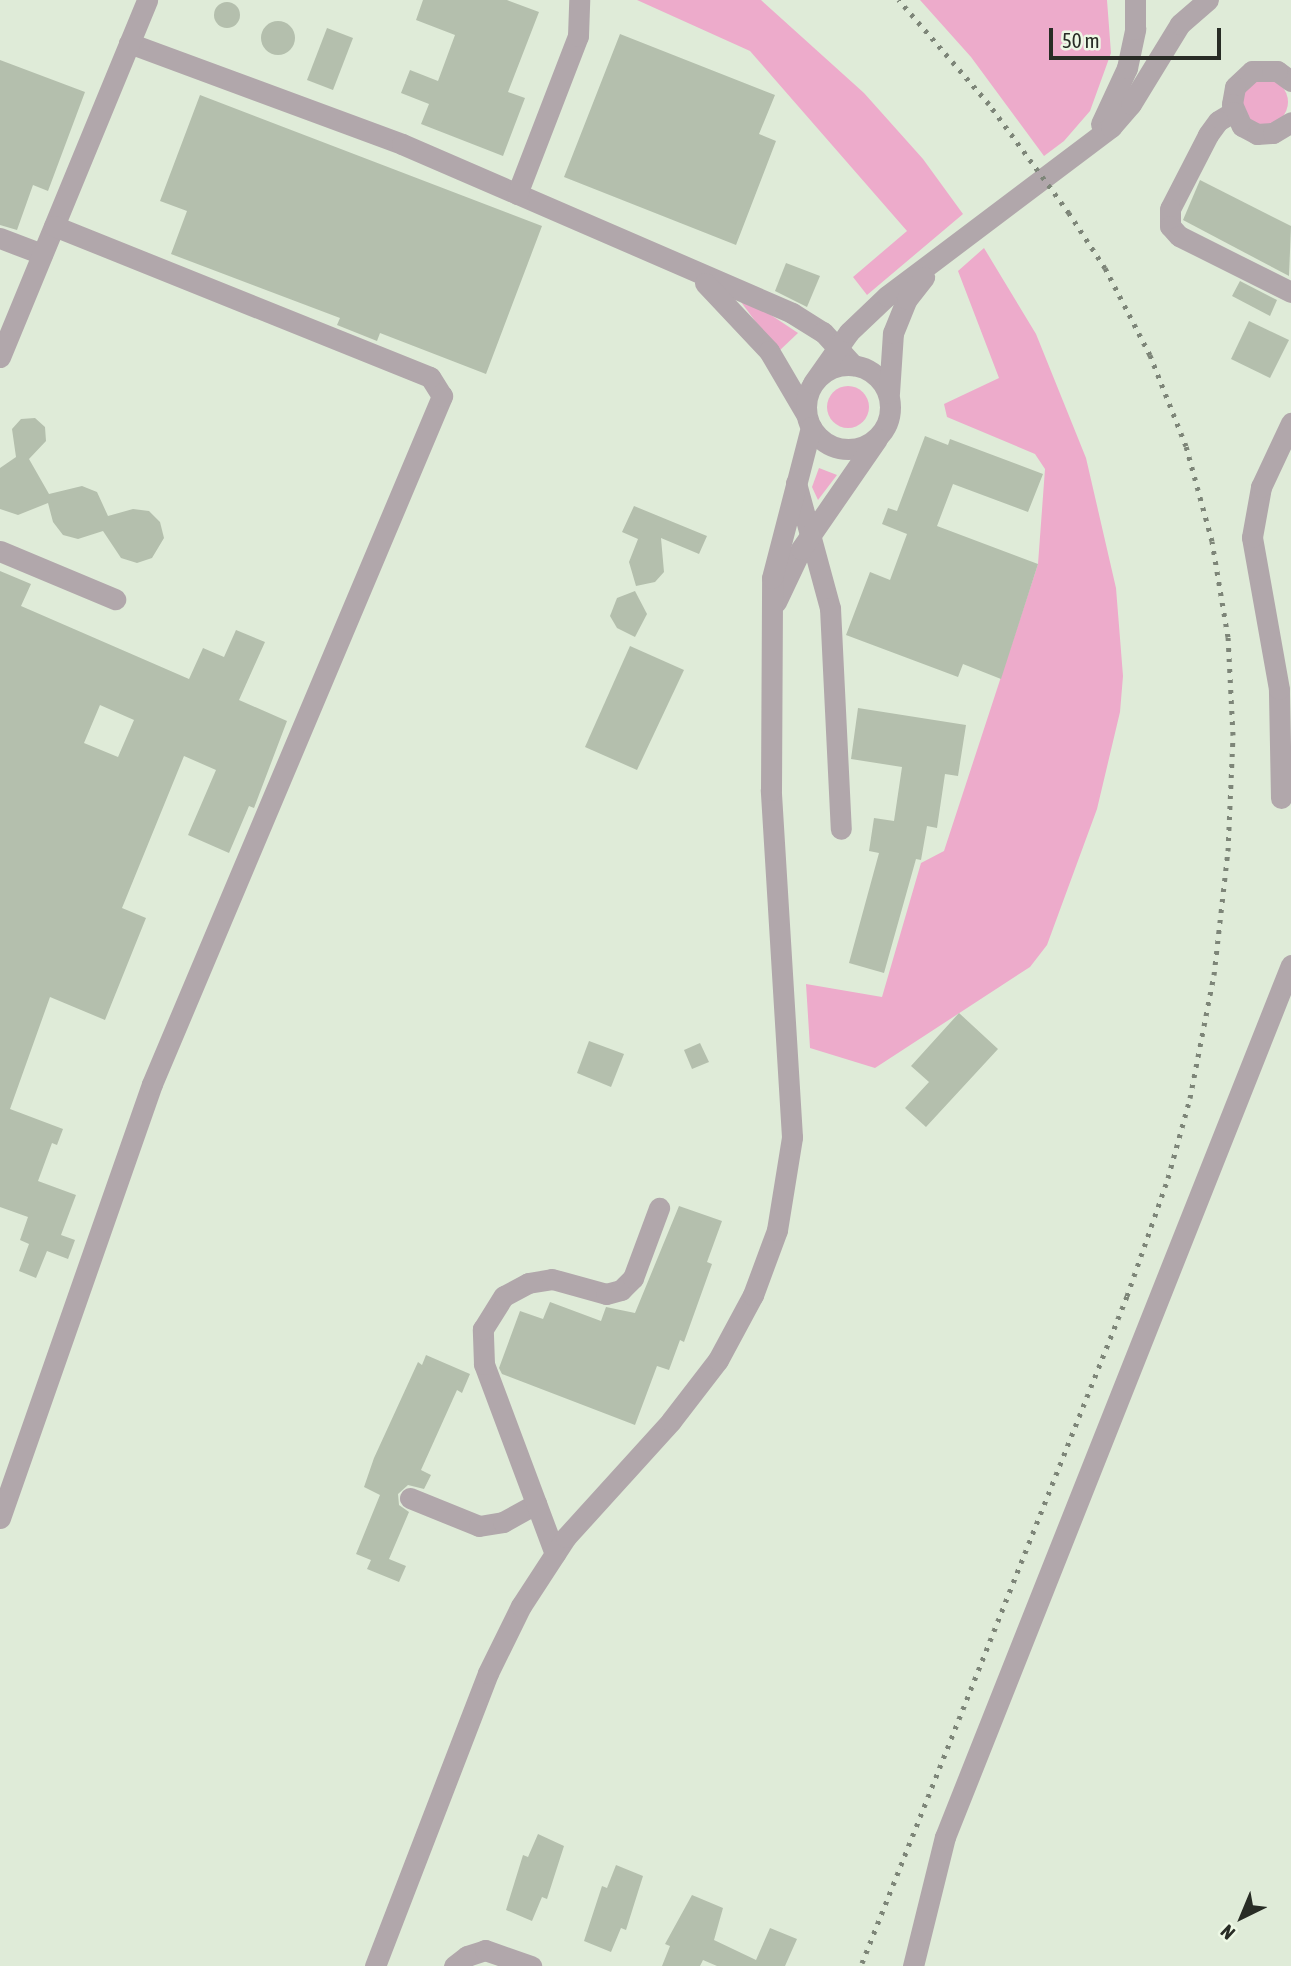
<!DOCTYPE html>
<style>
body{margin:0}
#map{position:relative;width:1291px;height:1966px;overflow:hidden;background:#dfebd8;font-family:"Asap Condensed",sans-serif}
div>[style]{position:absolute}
.green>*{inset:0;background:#edabcb}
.round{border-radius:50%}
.building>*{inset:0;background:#b4bfad}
.minor>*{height:21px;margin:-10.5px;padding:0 10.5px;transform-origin:10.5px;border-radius:10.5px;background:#b1a7ab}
.minor>.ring{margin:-10.5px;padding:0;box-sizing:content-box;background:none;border:21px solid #b1a7ab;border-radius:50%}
.rail>*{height:5px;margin-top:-2.5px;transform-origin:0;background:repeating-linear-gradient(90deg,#7d8578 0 3.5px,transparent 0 10.5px)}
span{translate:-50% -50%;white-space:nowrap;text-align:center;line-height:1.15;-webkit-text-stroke:7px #edf8e5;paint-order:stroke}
.north{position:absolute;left:1207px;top:1882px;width:70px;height:70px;-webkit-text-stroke:5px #edf8e5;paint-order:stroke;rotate:223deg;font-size:19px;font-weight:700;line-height:28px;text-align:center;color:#282c25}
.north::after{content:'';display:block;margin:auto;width:24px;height:32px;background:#282c25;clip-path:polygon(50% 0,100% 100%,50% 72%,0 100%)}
.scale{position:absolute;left:1049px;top:28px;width:172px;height:32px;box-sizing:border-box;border:4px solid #282c25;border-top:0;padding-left:9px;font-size:21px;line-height:24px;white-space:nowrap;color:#282c25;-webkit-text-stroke:5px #edf8e5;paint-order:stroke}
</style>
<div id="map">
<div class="green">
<div style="clip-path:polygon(637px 0,761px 0,864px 93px,923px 159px,963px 214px,867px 295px,853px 277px,907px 231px,750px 51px)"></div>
<div style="clip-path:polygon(920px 0,1107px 0,1111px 53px,1090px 111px,1064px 141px,1044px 156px,971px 57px)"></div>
<div class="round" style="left:1242px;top:79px;width:46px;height:46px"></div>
<div style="clip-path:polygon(984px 248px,1036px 334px,1086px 458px,1116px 588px,1123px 676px,1120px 712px,1097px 809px,1047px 945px,1030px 967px,875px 1068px,810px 1048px,806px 984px,882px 997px,921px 863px,944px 851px,1038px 564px,1045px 469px,1035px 454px,947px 417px,944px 404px,999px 378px,958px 271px)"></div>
<div style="clip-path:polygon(747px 299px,798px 333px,778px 352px,741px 302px)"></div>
<div class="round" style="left:827px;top:386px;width:42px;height:42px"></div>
<div style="clip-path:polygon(819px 468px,837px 475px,818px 500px,812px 487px)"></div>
</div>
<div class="building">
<div style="clip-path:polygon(423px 0,507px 0,539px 12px,508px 92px,525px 98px,503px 156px,421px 124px,429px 104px,401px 93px,410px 70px,438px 81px,455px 35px,416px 20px)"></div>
<div class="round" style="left:214px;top:2px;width:26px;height:26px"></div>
<div class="round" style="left:261px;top:21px;width:34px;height:34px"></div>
<div style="clip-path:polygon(327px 28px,353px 38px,333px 90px,307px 80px)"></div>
<div style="clip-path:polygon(620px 34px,775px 95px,759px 134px,776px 141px,736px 245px,564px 177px)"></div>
<div style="clip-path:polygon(0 60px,85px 92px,48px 191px,33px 185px,17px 230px,0 225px)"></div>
<div style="clip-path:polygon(200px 95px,542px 226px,486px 374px,380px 333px,377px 341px,337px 325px,340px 318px,171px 254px,187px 211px,160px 201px)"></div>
<div style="clip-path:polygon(1200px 180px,1291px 226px,1289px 276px,1183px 220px)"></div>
<div style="clip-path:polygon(786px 263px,820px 276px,807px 307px,775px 291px)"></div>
<div style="clip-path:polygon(1240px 281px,1277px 300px,1270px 316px,1232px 296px)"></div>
<div style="clip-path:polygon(1249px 321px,1289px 340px,1270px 378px,1231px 359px)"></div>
<div style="clip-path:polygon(35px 418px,45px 427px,46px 441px,29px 459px,49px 494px,82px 486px,97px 492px,108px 516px,133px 509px,149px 511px,160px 522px,164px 538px,152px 558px,137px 563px,121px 558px,103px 531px,78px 539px,63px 535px,53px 522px,48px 503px,18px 515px,0 509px,0 468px,16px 457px,12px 429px,21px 419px)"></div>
<div style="clip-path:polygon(925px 436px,948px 445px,950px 439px,1043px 474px,1028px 512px,953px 484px,937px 526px,1038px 564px,1001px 679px,963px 664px,958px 677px,846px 635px,870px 572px,890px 580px,907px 534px,882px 524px,888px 508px,897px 511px)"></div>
<div style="clip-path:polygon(634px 506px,707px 536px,699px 554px,661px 538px,664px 572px,655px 582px,636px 586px,629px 562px,638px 539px,622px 532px)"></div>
<div style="clip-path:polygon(evenodd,0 571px,31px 584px,21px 606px,189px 679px,203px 648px,224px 657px,236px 630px,265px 642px,239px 700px,287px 721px,254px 808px,249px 806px,229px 853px,188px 835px,216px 770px,184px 756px,122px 908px,146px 918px,105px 1020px,50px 997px,10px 1109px,63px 1129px,57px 1145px,52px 1143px,38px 1181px,76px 1195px,61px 1235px,75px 1240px,68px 1259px,47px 1251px,36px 1278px,19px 1271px,29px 1244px,20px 1240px,28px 1217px,0 1207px,0 571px,100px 705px,134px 720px,118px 757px,84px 743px,100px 705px)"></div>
<div style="clip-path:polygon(635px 591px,647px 614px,635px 637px,617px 628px,610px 616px,617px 598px)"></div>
<div style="clip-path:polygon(630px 646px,684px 670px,637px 770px,585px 747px)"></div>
<div style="clip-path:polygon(858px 708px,966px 725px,958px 776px,945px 774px,937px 828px,927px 826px,921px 860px,916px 859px,884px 973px,849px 963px,879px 853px,869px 851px,874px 818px,894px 821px,902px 767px,851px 759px)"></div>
<div style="clip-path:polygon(959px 1013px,998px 1049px,926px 1127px,905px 1108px,929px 1082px,911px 1066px)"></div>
<div style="clip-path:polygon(589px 1041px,624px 1054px,611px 1087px,577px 1073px)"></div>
<div style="clip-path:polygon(700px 1043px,709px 1062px,692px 1069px,684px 1050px)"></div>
<div style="clip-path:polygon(679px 1206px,722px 1221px,707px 1262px,712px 1264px,684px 1342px,680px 1340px,669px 1370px,657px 1366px,635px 1425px,502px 1374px,499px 1368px,520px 1311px,543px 1319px,550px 1302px,601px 1321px,606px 1307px,635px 1313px)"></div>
<div style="clip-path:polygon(426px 1355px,470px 1374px,462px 1393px,457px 1390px,421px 1470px,431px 1475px,424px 1489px,408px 1485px,398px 1494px,399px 1505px,409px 1512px,389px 1559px,406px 1566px,399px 1582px,367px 1569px,371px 1560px,356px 1554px,380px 1495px,364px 1487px,374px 1458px,418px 1362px,422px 1365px)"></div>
<div style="clip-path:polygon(538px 1834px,564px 1846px,547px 1899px,542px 1897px,532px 1921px,506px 1910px,523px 1855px,528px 1857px)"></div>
<div style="clip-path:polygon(616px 1865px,643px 1876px,626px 1930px,621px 1928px,611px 1952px,584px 1941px,602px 1886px,607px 1888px)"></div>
<div style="clip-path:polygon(692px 1895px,723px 1908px,714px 1940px,756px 1960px,770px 1928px,797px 1939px,785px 1966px,717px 1966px,703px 1960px,700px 1966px,662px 1966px,670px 1946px,665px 1944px)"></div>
</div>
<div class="minor">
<div style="left:129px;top:43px;width:291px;rotate:20.3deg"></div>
<div style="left:402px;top:144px;width:425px;rotate:23.4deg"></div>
<div style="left:792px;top:313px;width:36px;rotate:32deg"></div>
<div style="left:823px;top:332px;width:45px;rotate:47.7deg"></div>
<div style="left:1291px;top:81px;width:17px;rotate:-144deg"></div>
<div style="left:1277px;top:71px;width:25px;rotate:180deg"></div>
<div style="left:1252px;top:71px;width:23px;rotate:137deg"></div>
<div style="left:1235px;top:87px;width:17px;rotate:100deg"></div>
<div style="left:1232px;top:104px;width:24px;rotate:66deg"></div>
<div style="left:1242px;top:126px;width:17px;rotate:28deg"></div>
<div style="left:1257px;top:134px;width:16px;rotate:-4deg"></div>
<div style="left:1273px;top:133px;width:21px;rotate:-31deg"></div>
<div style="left:1233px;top:112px;width:17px;rotate:149deg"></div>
<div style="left:1218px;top:121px;width:17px;rotate:126deg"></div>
<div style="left:1208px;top:135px;width:83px;rotate:117.2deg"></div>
<div style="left:1170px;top:209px;width:17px;rotate:90deg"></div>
<div style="left:1170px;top:226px;width:13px;rotate:48deg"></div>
<div style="left:1179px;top:236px;width:125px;rotate:26.6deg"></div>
<div style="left:1101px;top:124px;width:62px;rotate:-65.1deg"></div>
<div style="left:1127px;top:68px;width:40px;rotate:-78deg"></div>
<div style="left:1135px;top:29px;width:29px;rotate:-90deg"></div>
<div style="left:517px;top:194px;width:169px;rotate:-68.9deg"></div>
<div style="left:578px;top:36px;width:36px;rotate:-88deg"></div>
<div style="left:0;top:238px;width:45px;rotate:20.9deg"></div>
<div style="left:705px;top:283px;width:93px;rotate:46.7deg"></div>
<div style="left:769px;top:351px;width:73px;rotate:59.6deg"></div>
<div style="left:0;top:357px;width:386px;rotate:-67.6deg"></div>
<div class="ring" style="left:806px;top:365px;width:63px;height:63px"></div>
<div style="left:813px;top:383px;width:62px;rotate:-54.8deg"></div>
<div style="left:849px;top:332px;width:52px;rotate:-43.5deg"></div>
<div style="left:887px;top:296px;width:281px;rotate:-37deg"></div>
<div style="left:1111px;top:127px;width:30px;rotate:-49deg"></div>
<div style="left:1131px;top:104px;width:94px;rotate:-58.5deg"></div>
<div style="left:1180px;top:24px;width:37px;rotate:-41deg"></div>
<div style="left:889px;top:393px;width:60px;rotate:-86.2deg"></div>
<div style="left:893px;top:333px;width:37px;rotate:-68deg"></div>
<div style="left:907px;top:299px;width:28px;rotate:-52deg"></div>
<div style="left:796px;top:483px;width:130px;rotate:74.8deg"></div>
<div style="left:830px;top:608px;width:221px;rotate:87.2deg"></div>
<div style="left:0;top:551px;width:125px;rotate:22.7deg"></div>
<div style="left:776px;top:602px;width:59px;rotate:-64.7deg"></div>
<div style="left:801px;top:549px;width:134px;rotate:-55.4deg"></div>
<div style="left:1281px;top:798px;width:109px;rotate:-91.1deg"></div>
<div style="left:1279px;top:689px;width:154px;rotate:-100.1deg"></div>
<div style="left:1252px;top:537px;width:51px;rotate:-79.8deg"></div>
<div style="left:1261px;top:487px;width:71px;rotate:-64.9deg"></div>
<div style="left:410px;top:1498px;width:74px;rotate:22.1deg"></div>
<div style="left:479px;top:1526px;width:24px;rotate:-9deg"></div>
<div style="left:503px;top:1522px;width:38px;rotate:-29deg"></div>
<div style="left:0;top:1518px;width:460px;rotate:-70.7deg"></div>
<div style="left:152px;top:1084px;width:747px;rotate:-67.14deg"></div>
<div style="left:442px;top:396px;width:22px;rotate:-122deg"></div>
<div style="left:430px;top:377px;width:405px;rotate:-158.1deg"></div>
<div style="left:555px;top:1554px;width:203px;rotate:-110.5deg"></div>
<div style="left:484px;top:1364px;width:35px;rotate:-92deg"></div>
<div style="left:483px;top:1329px;width:39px;rotate:-58deg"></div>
<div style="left:504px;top:1296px;width:27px;rotate:-28deg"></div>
<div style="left:528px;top:1283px;width:24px;rotate:-9deg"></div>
<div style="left:552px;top:1279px;width:56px;rotate:15.5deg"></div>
<div style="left:606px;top:1294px;width:16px;rotate:-15deg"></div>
<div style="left:621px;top:1290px;width:17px;rotate:-45deg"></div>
<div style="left:633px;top:1278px;width:75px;rotate:-69.6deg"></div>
<div style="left:375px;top:1966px;width:314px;rotate:-68.9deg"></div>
<div style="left:488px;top:1673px;width:75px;rotate:-63.8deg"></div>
<div style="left:521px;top:1606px;width:82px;rotate:-56.9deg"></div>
<div style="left:566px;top:1537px;width:156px;rotate:-47.8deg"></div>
<div style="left:671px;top:1421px;width:77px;rotate:-52.4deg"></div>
<div style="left:718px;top:1360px;width:74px;rotate:-61.7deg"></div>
<div style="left:753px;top:1295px;width:69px;rotate:-69.7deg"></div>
<div style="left:777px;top:1230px;width:94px;rotate:-80.8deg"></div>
<div style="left:792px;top:1137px;width:348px;rotate:-93.5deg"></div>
<div style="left:771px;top:790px;width:212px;rotate:-89.7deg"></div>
<div style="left:772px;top:578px;width:156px;rotate:-75.5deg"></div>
<div style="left:454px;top:1966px;width:16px;rotate:-38deg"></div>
<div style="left:467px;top:1956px;width:19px;rotate:-18deg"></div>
<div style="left:485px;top:1950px;width:49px;rotate:19.2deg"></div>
<div style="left:913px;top:1966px;width:133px;rotate:-76.1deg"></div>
<div style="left:945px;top:1837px;width:938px;rotate:-68.36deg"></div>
</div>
<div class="rail">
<div style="left:862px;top:1963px;width:718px;rotate:-68.33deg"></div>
<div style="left:1127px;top:1296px;width:125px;rotate:-70.8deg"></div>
<div style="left:1168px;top:1178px;width:83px;rotate:-74.6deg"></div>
<div style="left:1190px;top:1098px;width:125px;rotate:-79deg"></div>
<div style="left:1214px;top:975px;width:125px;rotate:-83.6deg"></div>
<div style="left:1228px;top:851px;width:116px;rotate:-87.5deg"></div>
<div style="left:1233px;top:735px;width:98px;rotate:-92.9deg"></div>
<div style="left:1228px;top:637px;width:97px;rotate:-99.5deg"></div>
<div style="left:1212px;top:541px;width:98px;rotate:-105.3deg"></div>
<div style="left:1186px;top:446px;width:98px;rotate:-111.6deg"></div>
<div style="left:1150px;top:355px;width:98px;rotate:-117.3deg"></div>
<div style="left:1105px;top:268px;width:66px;rotate:-123.2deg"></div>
<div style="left:1069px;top:213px;width:135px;rotate:-126.3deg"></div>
<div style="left:989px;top:104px;width:138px;rotate:-130.9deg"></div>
</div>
<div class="north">N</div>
<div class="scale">50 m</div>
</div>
